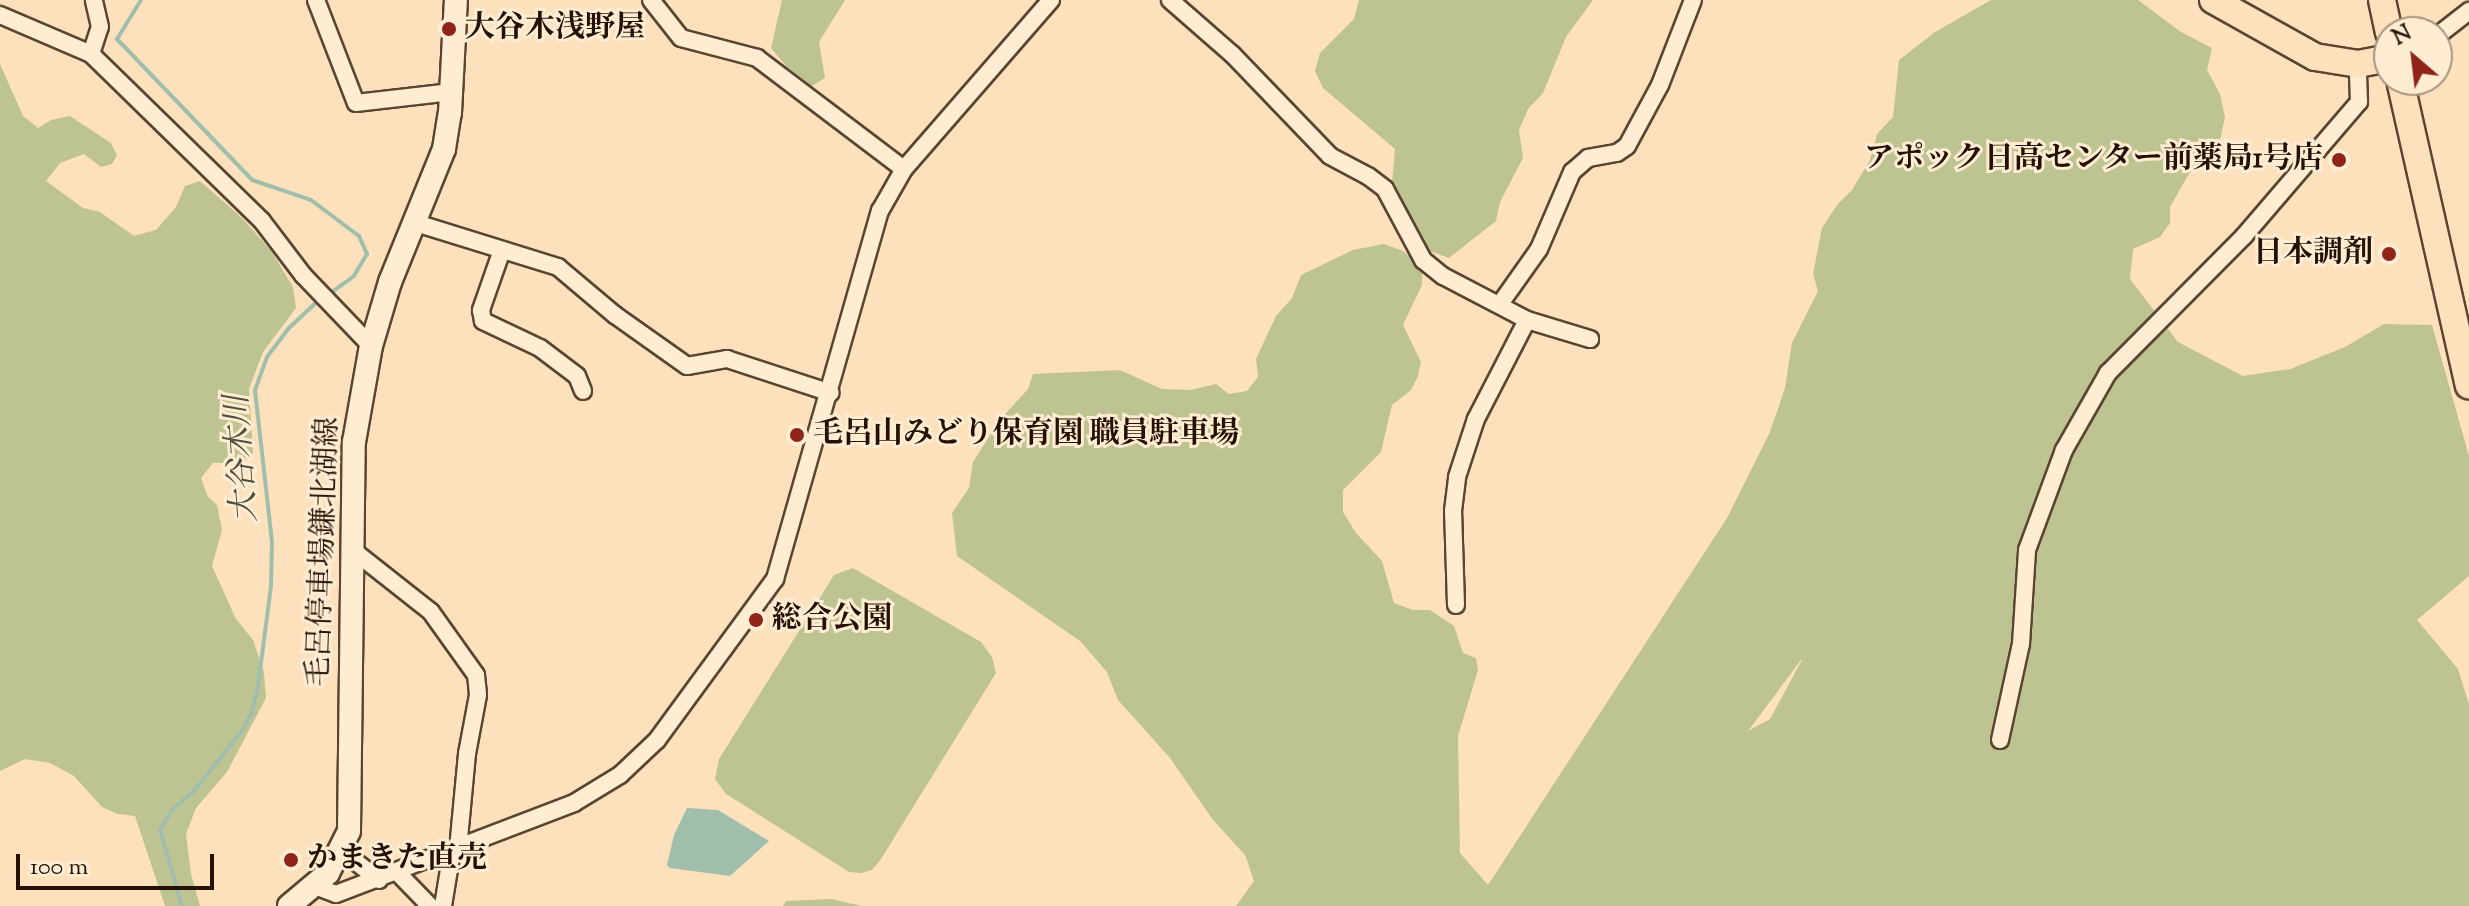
<!DOCTYPE html>
<meta charset="utf-8">
<style>
body{margin:0}
#map{position:relative;width:2469px;height:906px;overflow:hidden;background:#fde1bc;font-family:"Sorts Mill Goudy","Noto Serif JP",serif}
div>[style]{position:absolute}
.green>*{inset:0;background:#bec392}
.water>*{inset:0;background:#a0beac}
.stream>*{height:4px;margin:-2px;padding:0 2px;transform-origin:2px;border-radius:2px;background:#a0beac}
.roads{filter:drop-shadow(2px 0 #5b4531) drop-shadow(-2px 0 #5b4531) drop-shadow(0 2px #5b4531) drop-shadow(0 -2px #5b4531)}
.street>*{height:16px;margin:-8px;padding:0 8px;transform-origin:8px;border-radius:8px;background:#feecd3}
.secondary>*{height:22px;margin:-11px;padding:0 11px;transform-origin:11px;border-radius:11px;background:#feecd3}
.primary>*{height:26px;margin:-13px;padding:0 13px;transform-origin:13px;border-radius:13px;background:#fde1bc}
.dots>*{width:22px;height:22px;translate:-50% -50%;box-sizing:border-box;border:4px solid #feecd3;border-radius:50%}
span{translate:-50% -50%;white-space:nowrap;text-align:center;line-height:1.15;-webkit-text-stroke:6px #feecd3;paint-order:stroke}
.poi-label{font-size:30px;color:#251103;font-weight:700}
.left{translate:0 -50%;text-align:left}
.right{translate:-100% -50%;text-align:right}
.street-label{font-size:30px;color:#251103}
.water-label{font-size:32px;color:#504e3e;font-style:italic}
.north{position:absolute;left:2373px;top:16px;width:80px;height:80px;box-sizing:border-box;background:#feecd3;border:2px solid #a79480;border-radius:50%;rotate:332deg;font-size:22px;font-weight:700;line-height:32px;text-align:center;color:#251103}
.north::after{content:'';display:block;margin:auto;width:28px;height:36px;background:#8f2418;clip-path:polygon(50% 0,100% 100%,50% 72%,0 100%)}
.scale{position:absolute;left:16px;top:854px;width:198px;height:36px;box-sizing:border-box;border:4px solid #251103;border-top:0;padding-left:10px;font-size:24px;line-height:28px;white-space:nowrap;color:#251103;-webkit-text-stroke:6px #feecd3;paint-order:stroke}
</style>
<div id="map">
<div class="green">
<div style="clip-path:polygon(782px 0,845px 0,819px 42px,825px 78px,812px 86px,786px 66px,771px 48px)"></div>
<div style="clip-path:polygon(1359px 0,1593px 0,1566px 37px,1543px 93px,1528px 109px,1519px 130px,1523px 158px,1500px 202px,1496px 221px,1449px 258px,1427px 250px,1408px 221px,1392px 183px,1395px 149px,1323px 88px,1315px 71px,1320px 53px,1354px 19px)"></div>
<div style="clip-path:polygon(evenodd,1991px 0,2138px 0,2181px 32px,2212px 48px,2207px 70px,2220px 94px,2225px 117px,2220px 140px,2204px 153px,2187px 177px,2170px 207px,2170px 223px,2160px 237px,2133px 249px,2130px 279px,2178px 342px,2243px 376px,2290px 369px,2345px 347px,2384px 324px,2432px 325px,2469px 456px,2469px 576px,2417px 620px,2458px 669px,2469px 704px,2469px 906px,1236px 906px,1254px 881px,1245px 855px,1213px 820px,1170px 758px,1118px 700px,1107px 672px,1080px 641px,957px 556px,952px 513px,969px 488px,973px 462px,999px 421px,1028px 389px,1033px 374px,1120px 370px,1162px 389px,1191px 390px,1216px 384px,1229px 394px,1247px 391px,1258px 377px,1256px 359px,1276px 316px,1292px 298px,1301px 275px,1353px 250px,1384px 244px,1403px 251px,1422px 268px,1422px 285px,1403px 325px,1421px 362px,1418px 376px,1411px 390px,1392px 405px,1381px 452px,1343px 490px,1343px 512px,1356px 533px,1382px 561px,1394px 603px,1413px 610px,1430px 610px,1454px 626px,1463px 653px,1476px 658px,1478px 670px,1458px 736px,1460px 853px,1488px 885px,1727px 518px,1770px 432px,1785px 388px,1792px 343px,1818px 291px,1813px 274px,1822px 228px,1837px 205px,1852px 190px,1870px 160px,1877px 134px,1893px 117px,1899px 60px,1935px 32px,1991px 0,1802px 660px,1770px 719px,1748px 731px,1801px 660px,1802px 660px)"></div>
<div style="clip-path:polygon(0 64px,23px 116px,38px 128px,51px 120px,70px 116px,111px 143px,117px 155px,112px 164px,101px 167px,84px 154px,60px 163px,46px 181px,83px 208px,100px 212px,134px 236px,156px 230px,176px 207px,185px 186px,200px 181px,242px 218px,272px 252px,293px 287px,296px 308px,263px 352px,249px 389px,253px 453px,243px 463px,213px 463px,201px 478px,208px 497px,217px 505px,222px 530px,212px 566px,236px 619px,253px 640px,264px 672px,266px 698px,227px 772px,196px 808px,186px 834px,191px 874px,200px 906px,165px 906px,135px 816px,118px 814px,102px 807px,74px 776px,50px 763px,25px 759px,0 771px)"></div>
<div style="clip-path:polygon(853px 568px,981px 642px,992px 657px,996px 673px,881px 859px,872px 870px,861px 873px,849px 872px,726px 794px,715px 779px,719px 759px,834px 575px)"></div>
<div style="clip-path:polygon(831px 899px,862px 906px,783px 906px,786px 901px)"></div>
</div>
<div class="water">
<div style="clip-path:polygon(687px 808px,718px 810px,769px 841px,730px 876px,670px 868px,667px 865px,674px 835px)"></div>
</div>
<div class="stream">
<div style="left:141px;top:0;width:46px;rotate:121.6deg"></div>
<div style="left:117px;top:39px;width:195px;rotate:46.2deg"></div>
<div style="left:252px;top:180px;width:62px;rotate:18.7deg"></div>
<div style="left:311px;top:200px;width:60px;rotate:36.9deg"></div>
<div style="left:359px;top:236px;width:20px;rotate:66deg"></div>
<div style="left:367px;top:254px;width:26px;rotate:121deg"></div>
<div style="left:354px;top:276px;width:32px;rotate:144deg"></div>
<div style="left:182px;top:906px;width:79px;rotate:-106.1deg"></div>
<div style="left:160px;top:830px;width:23px;rotate:-59deg"></div>
<div style="left:172px;top:810px;width:30px;rotate:-41deg"></div>
<div style="left:195px;top:790px;width:75px;rotate:-51.5deg"></div>
<div style="left:242px;top:731px;width:21px;rotate:-62deg"></div>
<div style="left:252px;top:712px;width:27px;rotate:-77deg"></div>
<div style="left:258px;top:686px;width:101px;rotate:-82.6deg"></div>
<div style="left:271px;top:586px;width:44px;rotate:-88.7deg"></div>
<div style="left:272px;top:542px;width:153px;rotate:-96.4deg"></div>
<div style="left:255px;top:390px;width:35px;rotate:-70deg"></div>
<div style="left:267px;top:357px;width:36px;rotate:-53deg"></div>
<div style="left:289px;top:328px;width:42px;rotate:-43.1deg"></div>
</div>
<div class="roads">
<div class="street">
<div style="left:316px;top:0;width:110px;rotate:68.8deg"></div>
<div style="left:356px;top:103px;width:96px;rotate:-6.6deg"></div>
<div style="left:651px;top:0;width:48px;rotate:51.7deg"></div>
<div style="left:681px;top:38px;width:79px;rotate:14.7deg"></div>
<div style="left:757px;top:58px;width:184px;rotate:37.1deg"></div>
<div style="left:1170px;top:0;width:82px;rotate:41.1deg"></div>
<div style="left:1232px;top:54px;width:141px;rotate:46.1deg"></div>
<div style="left:1330px;top:156px;width:43px;rotate:27.8deg"></div>
<div style="left:1368px;top:176px;width:21px;rotate:37deg"></div>
<div style="left:1385px;top:189px;width:81px;rotate:61.8deg"></div>
<div style="left:1423px;top:260px;width:26px;rotate:39deg"></div>
<div style="left:1443px;top:276px;width:95px;rotate:27.6deg"></div>
<div style="left:1527px;top:320px;width:66px;rotate:16.8deg"></div>
<div style="left:0;top:15px;width:99px;rotate:23.2deg"></div>
<div style="left:91px;top:54px;width:239px;rotate:44.3deg"></div>
<div style="left:262px;top:221px;width:68px;rotate:52.8deg"></div>
<div style="left:303px;top:275px;width:98px;rotate:46.2deg"></div>
<div style="left:2437px;top:36px;width:41px;rotate:-38deg"></div>
<div style="left:91px;top:54px;width:28px;rotate:-72deg"></div>
<div style="left:100px;top:27px;width:28px;rotate:-103deg"></div>
<div style="left:416px;top:223px;width:149px;rotate:17.2deg"></div>
<div style="left:558px;top:267px;width:75px;rotate:40.1deg"></div>
<div style="left:615px;top:315px;width:88px;rotate:35.3deg"></div>
<div style="left:687px;top:366px;width:41px;rotate:-9.9deg"></div>
<div style="left:727px;top:359px;width:109px;rotate:18.1deg"></div>
<div style="left:502px;top:250px;width:64px;rotate:109.3deg"></div>
<div style="left:481px;top:310px;width:11px;rotate:80deg"></div>
<div style="left:483px;top:321px;width:63px;rotate:25.3deg"></div>
<div style="left:540px;top:348px;width:46px;rotate:37.1deg"></div>
<div style="left:577px;top:376px;width:16px;rotate:68deg"></div>
<div style="left:1500px;top:304px;width:67px;rotate:-54.7deg"></div>
<div style="left:1539px;top:249px;width:84px;rotate:-66.8deg"></div>
<div style="left:1572px;top:172px;width:21px;rotate:-41deg"></div>
<div style="left:1588px;top:158px;width:29px;rotate:-10deg"></div>
<div style="left:1617px;top:153px;width:12px;rotate:-35deg"></div>
<div style="left:1627px;top:146px;width:69px;rotate:-61.6deg"></div>
<div style="left:1660px;top:85px;width:91px;rotate:-68.8deg"></div>
<div style="left:350px;top:548px;width:103px;rotate:38.3deg"></div>
<div style="left:431px;top:612px;width:77px;rotate:54.5deg"></div>
<div style="left:476px;top:675px;width:20px;rotate:84deg"></div>
<div style="left:478px;top:695px;width:60px;rotate:100.6deg"></div>
<div style="left:467px;top:754px;width:95px;rotate:95.4deg"></div>
<div style="left:1456px;top:605px;width:94px;rotate:-91.8deg"></div>
<div style="left:1453px;top:511px;width:34px;rotate:-83deg"></div>
<div style="left:1457px;top:477px;width:61px;rotate:-71.9deg"></div>
<div style="left:1476px;top:419px;width:111px;rotate:-62.7deg"></div>
<div style="left:2000px;top:740px;width:98px;rotate:-77.7deg"></div>
<div style="left:2021px;top:644px;width:94px;rotate:-86.3deg"></div>
<div style="left:2027px;top:550px;width:107px;rotate:-69.7deg"></div>
<div style="left:2064px;top:450px;width:89px;rotate:-60.3deg"></div>
<div style="left:2108px;top:373px;width:193px;rotate:-45.2deg"></div>
<div style="left:2244px;top:236px;width:177px;rotate:-49.4deg"></div>
<div style="left:2359px;top:102px;width:38px;rotate:-92deg"></div>
<div style="left:342px;top:851px;width:47px;rotate:38.1deg"></div>
<div style="left:397px;top:872px;width:47px;rotate:45.9deg"></div>
<div style="left:315px;top:886px;width:22px;rotate:21deg"></div>
<div style="left:336px;top:894px;width:255px;rotate:-20.9deg"></div>
<div style="left:574px;top:803px;width:54px;rotate:-31.3deg"></div>
<div style="left:620px;top:775px;width:51px;rotate:-43.4deg"></div>
<div style="left:657px;top:740px;width:200px;rotate:-53.8deg"></div>
<div style="left:775px;top:579px;width:383px;rotate:-74.1deg"></div>
<div style="left:880px;top:211px;width:48px;rotate:-60.3deg"></div>
<div style="left:904px;top:169px;width:224px;rotate:-49deg"></div>
<div style="left:443px;top:906px;width:56px;rotate:-80.7deg"></div>
</div>
<div class="secondary">
<div style="left:289px;top:906px;width:51px;rotate:-40.2deg"></div>
<div style="left:328px;top:873px;width:47px;rotate:-63.4deg"></div>
<div style="left:349px;top:831px;width:389px;rotate:-89.3deg"></div>
<div style="left:354px;top:442px;width:97px;rotate:-80deg"></div>
<div style="left:371px;top:346px;width:67px;rotate:-73.5deg"></div>
<div style="left:390px;top:282px;width:144px;rotate:-67.9deg"></div>
<div style="left:444px;top:149px;width:36px;rotate:-81deg"></div>
<div style="left:450px;top:113px;width:113px;rotate:-87deg"></div>
</div>
<div class="primary">
<div style="left:2213px;top:0;width:117px;rotate:29.2deg"></div>
<div style="left:2315px;top:57px;width:44px;rotate:9.2deg"></div>
<div style="left:2358px;top:64px;width:32px;rotate:-11deg"></div>
<div style="left:2382px;top:0;width:33px;rotate:78deg"></div>
<div style="left:2400px;top:80px;width:313px;rotate:77.3deg"></div>
</div>
</div>
<div class="dots">
<div style="left:449px;top:29px;background:#8f2418"></div>
<div style="left:2339px;top:160px;background:#8f2418"></div>
<div style="left:2389px;top:254px;background:#8f2418"></div>
<div style="left:797px;top:435px;background:#8f2418"></div>
<div style="left:756px;top:620px;background:#8f2418"></div>
<div style="left:291px;top:860px;background:#8f2418"></div>
</div>
<div class="poi-label">
<span class="left" style="left:465px;top:29px">大谷木浅野屋</span>
<span class="right" style="left:2323px;top:160px">アポック日高センター前薬局1号店</span>
<span class="right" style="left:2373px;top:254px">日本調剤</span>
<span class="left" style="left:813px;top:435px">毛呂山みどり保育園 職員駐車場</span>
<span class="left" style="left:772px;top:620px">総合公園</span>
<span class="left" style="left:307px;top:860px">かまきた直売</span>
</div>
<div class="street-label">
<span style="left:325px;top:552px;rotate:-88deg">毛呂停車場鎌北湖線</span>
</div>
<div class="water-label">
<span style="left:243px;top:459px;rotate:-94deg">大谷木川</span>
</div>
<div class="north">N</div>
<div class="scale">100 m</div>
</div>
